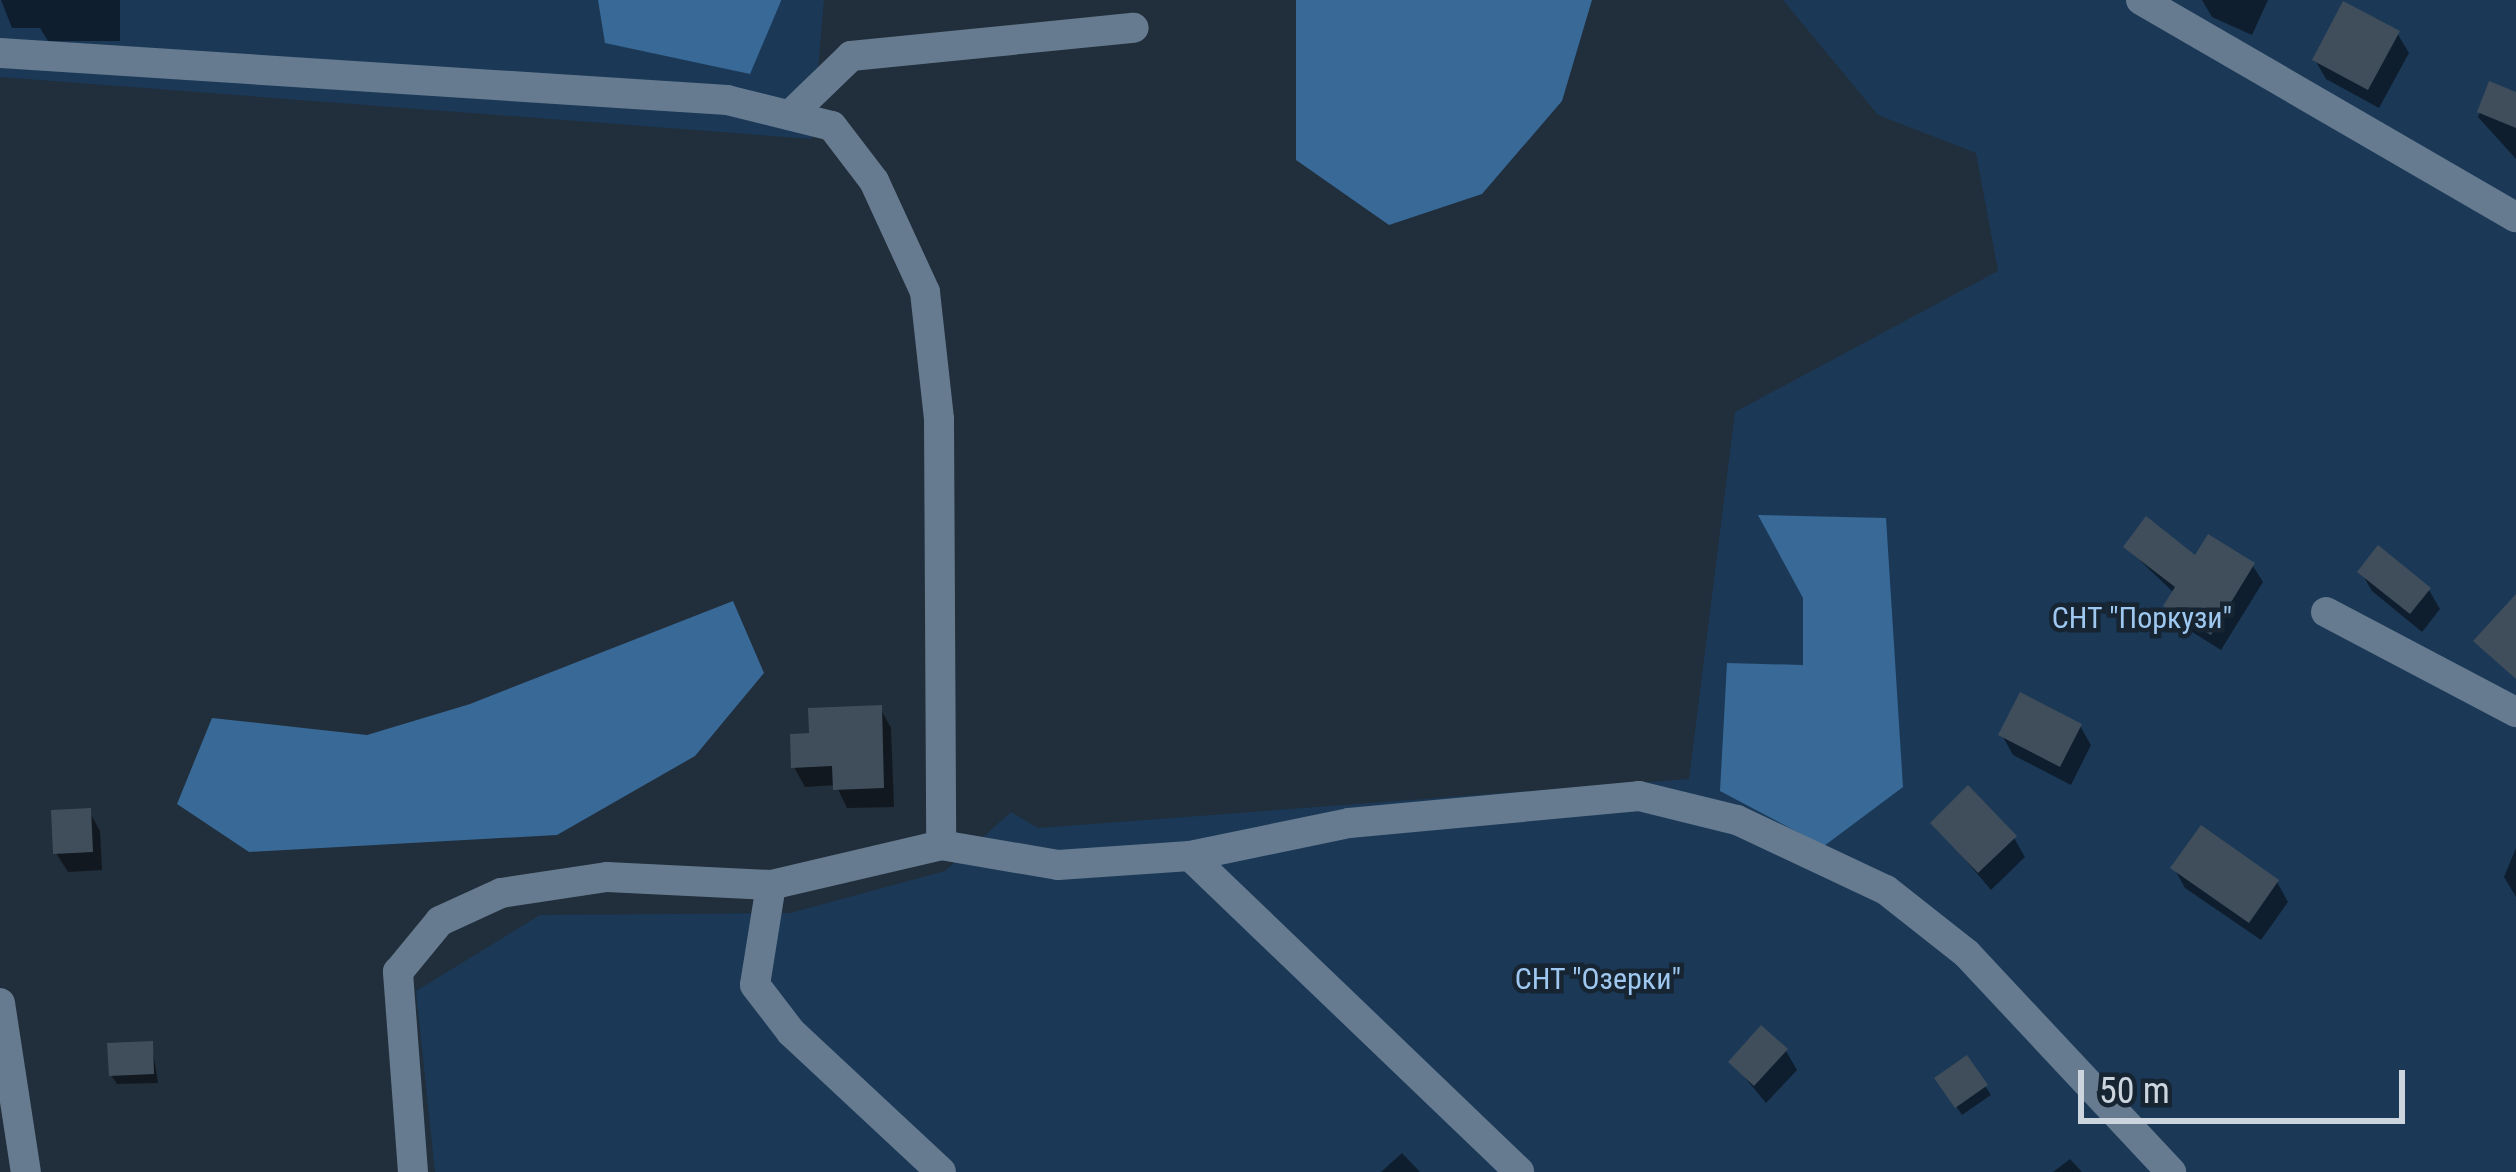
<!DOCTYPE html>
<meta charset="utf-8">
<style>
body{margin:0}
#map{position:relative;width:2516px;height:1172px;overflow:hidden;background:#212e3b;font-family:"Roboto Condensed",sans-serif}
div>[style]{position:absolute}
.green>*{inset:0;background:#1b3956}
.water>*{inset:0;background:#386997}
.shadow>*{inset:0;background:#0007}
.building>*{inset:0;background:#404e5c}
.minor>*{height:30px;margin:-15px;padding:0 15px;transform-origin:15px;border-radius:15px;background:#667b90}
span{translate:-50% -50%;white-space:nowrap;text-align:center;line-height:1.15;-webkit-text-stroke:9px #172431;paint-order:stroke}
.park-label{font-size:30px;color:#9fc8f1}
.scale{position:absolute;left:2078px;top:1070px;width:327px;height:54px;box-sizing:border-box;border:6px solid #ccd5dd;border-top:0;padding-left:15px;font-size:36px;line-height:42px;white-space:nowrap;color:#ccd5dd;-webkit-text-stroke:9px #172431;paint-order:stroke}
</style>
<div id="map">
<div class="green">
<div style="clip-path:polygon(0 0,824px 0,812px 139px,0 77px)"></div>
<div style="clip-path:polygon(1783px 0,2516px 0,2516px 1172px,435px 1172px,416px 991px,540px 915px,790px 913px,945px 871px,1011px 812px,1038px 828px,1689px 779px,1735px 412px,1998px 271px,1976px 153px,1878px 115px)"></div>
</div>
<div class="water">
<div style="clip-path:polygon(598px 0,781px 0,781px 1px,750px 74px,605px 43px)"></div>
<div style="clip-path:polygon(1296px 0,1592px 0,1562px 101px,1482px 194px,1389px 225px,1296px 160px)"></div>
<div style="clip-path:polygon(1758px 515px,1886px 518px,1903px 787px,1824px 846px,1720px 791px,1727px 663px,1803px 665px,1803px 598px)"></div>
<div style="clip-path:polygon(733px 601px,764px 673px,695px 756px,557px 835px,249px 852px,177px 804px,212px 718px,367px 735px,470px 704px)"></div>
</div>
<div class="shadow">
<div style="clip-path:polygon(1px 0,120px 0,120px 41px,48px 41px,40px 28px,12px 28px)"></div>
<div style="clip-path:polygon(2202px 0,2268px 0,2252px 35px,2212px 17px)"></div>
<div style="clip-path:polygon(2397px 33px,2409px 53px,2379px 108px,2326px 79px,2315px 60px)"></div>
<div style="clip-path:polygon(2491px 85px,2516px 95px,2516px 159px,2478px 117px)"></div>
<div style="clip-path:polygon(2126px 547px,2253px 566px,2263px 582px,2221px 650px,2176px 622px,2167px 606px,2174px 593px)"></div>
<div style="clip-path:polygon(2361px 572px,2429px 590px,2440px 609px,2422px 632px,2372px 591px)"></div>
<div style="clip-path:polygon(880px 708px,891px 728px,894px 807px,847px 808px,836px 785px,805px 787px,794px 767px,812px 736px)"></div>
<div style="clip-path:polygon(2080px 726px,2091px 745px,2071px 785px,2013px 755px,2002px 735px)"></div>
<div style="clip-path:polygon(89px 811px,100px 831px,102px 870px,68px 872px,56px 853px)"></div>
<div style="clip-path:polygon(1934px 823px,2014px 838px,2025px 857px,1991px 890px)"></div>
<div style="clip-path:polygon(2516px 848px,2516px 897px,2504px 877px)"></div>
<div style="clip-path:polygon(2174px 868px,2277px 882px,2288px 902px,2261px 940px,2185px 888px)"></div>
<div style="clip-path:polygon(152px 1045px,158px 1083px,117px 1084px,111px 1075px)"></div>
<div style="clip-path:polygon(1786px 1051px,1797px 1070px,1766px 1103px,1732px 1062px)"></div>
<div style="clip-path:polygon(1967px 1059px,1991px 1095px,1962px 1115px,1943px 1087px)"></div>
<div style="clip-path:polygon(1402px 1153px,1420px 1172px,1381px 1172px)"></div>
<div style="clip-path:polygon(2070px 1159px,2082px 1172px,2053px 1172px)"></div>
</div>
<div class="building">
<div style="clip-path:polygon(2343px 1px,2400px 31px,2368px 90px,2312px 60px)"></div>
<div style="clip-path:polygon(2489px 81px,2516px 92px,2516px 128px,2477px 112px)"></div>
<div style="clip-path:polygon(2146px 516px,2195px 555px,2208px 534px,2255px 563px,2211px 635px,2163px 606px,2175px 587px,2123px 547px)"></div>
<div style="clip-path:polygon(2378px 545px,2431px 588px,2410px 614px,2357px 572px)"></div>
<div style="clip-path:polygon(2516px 594px,2516px 679px,2473px 641px)"></div>
<div style="clip-path:polygon(2020px 692px,2082px 724px,2060px 767px,1998px 735px)"></div>
<div style="clip-path:polygon(882px 705px,884px 788px,833px 790px,832px 766px,791px 768px,790px 734px,809px 733px,808px 708px)"></div>
<div style="clip-path:polygon(1968px 785px,2017px 836px,1978px 873px,1930px 823px)"></div>
<div style="clip-path:polygon(91px 808px,93px 852px,53px 854px,51px 810px)"></div>
<div style="clip-path:polygon(2201px 825px,2279px 880px,2249px 923px,2170px 868px)"></div>
<div style="clip-path:polygon(1761px 1025px,1788px 1049px,1754px 1086px,1728px 1062px)"></div>
<div style="clip-path:polygon(153px 1041px,154px 1074px,109px 1076px,107px 1043px)"></div>
<div style="clip-path:polygon(1967px 1055px,1988px 1085px,1955px 1108px,1934px 1078px)"></div>
</div>
<div class="minor">
<div style="left:2141px;top:0;width:433px;rotate:30.1deg"></div>
<div style="left:0;top:53px;width:729px;rotate:3.7deg"></div>
<div style="left:727px;top:100px;width:108px;rotate:13.9deg"></div>
<div style="left:832px;top:126px;width:69px;rotate:52.6deg"></div>
<div style="left:874px;top:181px;width:122px;rotate:65.3deg"></div>
<div style="left:925px;top:292px;width:128px;rotate:83.7deg"></div>
<div style="left:939px;top:419px;width:426px;rotate:89.7deg"></div>
<div style="left:790px;top:115px;width:85px;rotate:-44deg"></div>
<div style="left:851px;top:56px;width:284px;rotate:-5.7deg"></div>
<div style="left:2326px;top:612px;width:215px;rotate:27.8deg"></div>
<div style="left:1190px;top:856px;width:456px;rotate:43.8deg"></div>
<div style="left:771px;top:885px;width:101px;rotate:99.1deg"></div>
<div style="left:755px;top:985px;width:59px;rotate:52.5deg"></div>
<div style="left:791px;top:1032px;width:205px;rotate:43deg"></div>
<div style="left:0;top:1003px;width:171px;rotate:81.3deg"></div>
<div style="left:413px;top:1172px;width:201px;rotate:-94.3deg"></div>
<div style="left:398px;top:972px;width:66px;rotate:-50.5deg"></div>
<div style="left:440px;top:921px;width:67px;rotate:-24.7deg"></div>
<div style="left:501px;top:893px;width:107px;rotate:-8.6deg"></div>
<div style="left:607px;top:877px;width:164px;rotate:2.8deg"></div>
<div style="left:771px;top:885px;width:175px;rotate:-13.2deg"></div>
<div style="left:941px;top:845px;width:119px;rotate:9.7deg"></div>
<div style="left:1058px;top:865px;width:132px;rotate:-3.9deg"></div>
<div style="left:1190px;top:856px;width:162px;rotate:-11.7deg"></div>
<div style="left:1349px;top:823px;width:291px;rotate:-5.3deg"></div>
<div style="left:1639px;top:796px;width:101px;rotate:13.8deg"></div>
<div style="left:1737px;top:820px;width:165px;rotate:25.2deg"></div>
<div style="left:1886px;top:890px;width:103px;rotate:38.3deg"></div>
<div style="left:1967px;top:954px;width:299px;rotate:46.9deg"></div>
</div>
<div class="park-label">
<span style="left:2142px;top:618px">СНТ "Поркузи"</span>
<span style="left:1598px;top:979px">СНТ "Озерки"</span>
</div>
<div class="scale">50 m</div>
</div>
